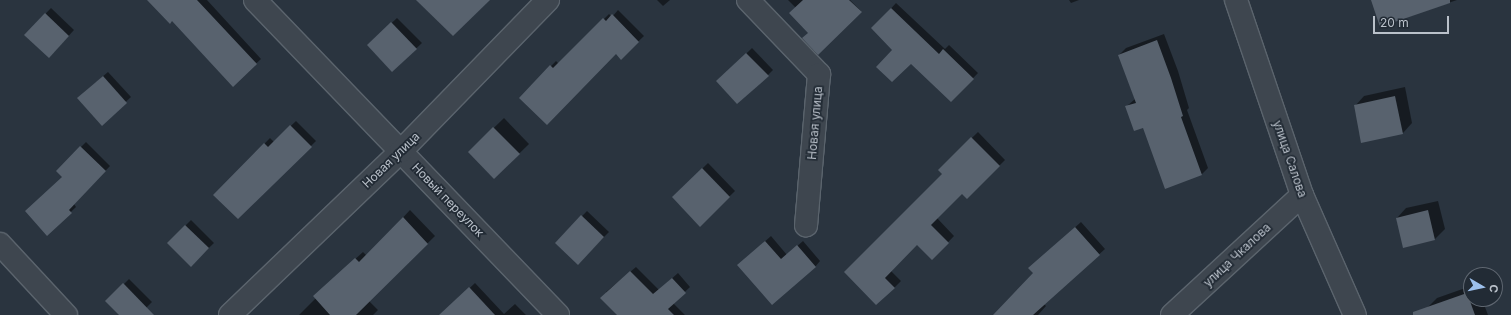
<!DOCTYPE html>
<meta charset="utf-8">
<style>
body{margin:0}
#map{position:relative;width:1511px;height:315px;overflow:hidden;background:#2a343f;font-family:Inter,sans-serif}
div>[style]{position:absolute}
.shadow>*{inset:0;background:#0007}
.building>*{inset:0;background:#58626e}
.roads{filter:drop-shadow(1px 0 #5b646d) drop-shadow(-1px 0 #5b646d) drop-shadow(0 1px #5b646d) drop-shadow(0 -1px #5b646d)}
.minor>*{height:22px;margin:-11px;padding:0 11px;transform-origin:11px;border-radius:11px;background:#3e464f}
span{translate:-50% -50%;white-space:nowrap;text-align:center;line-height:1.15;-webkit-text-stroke:3.5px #222b35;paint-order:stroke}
.street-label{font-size:12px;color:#bac1ca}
.north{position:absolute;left:1463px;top:267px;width:40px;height:40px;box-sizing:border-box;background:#222b35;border:1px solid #5f6771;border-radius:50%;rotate:99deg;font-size:11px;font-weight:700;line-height:16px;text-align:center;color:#bac1ca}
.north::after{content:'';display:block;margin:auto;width:14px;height:18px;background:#9dc0ec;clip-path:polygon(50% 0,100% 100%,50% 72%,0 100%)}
.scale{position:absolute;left:1373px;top:16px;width:76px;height:18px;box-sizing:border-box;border:2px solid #bac1ca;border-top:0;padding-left:5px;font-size:12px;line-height:14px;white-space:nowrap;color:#bac1ca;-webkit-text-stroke:3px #222b35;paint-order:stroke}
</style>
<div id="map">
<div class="shadow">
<div style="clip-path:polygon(148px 0,207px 0,261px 59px,233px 85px,172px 20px)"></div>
<div style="clip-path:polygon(657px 0,670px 0,663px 6px)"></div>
<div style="clip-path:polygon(788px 0,850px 0,861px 11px,809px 33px,796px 8px)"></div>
<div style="clip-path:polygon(1069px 0,1079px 0,1071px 3px)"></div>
<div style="clip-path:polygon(1372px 0,1457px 0,1381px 26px)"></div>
<div style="clip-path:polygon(896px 3px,945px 49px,949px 45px,978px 73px,951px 101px,911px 62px,893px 50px,873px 28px)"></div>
<div style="clip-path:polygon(51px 8px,74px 30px,54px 52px,25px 35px)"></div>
<div style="clip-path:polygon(618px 10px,644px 36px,621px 58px,616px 53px,520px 98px,556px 61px,559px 64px,609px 14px,612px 17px)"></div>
<div style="clip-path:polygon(397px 18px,422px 43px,392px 71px,368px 45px)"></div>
<div style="clip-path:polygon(1164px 34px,1178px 71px,1189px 108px,1187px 110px,1208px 168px,1201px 175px,1143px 127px,1127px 106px,1135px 99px,1119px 55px,1126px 48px)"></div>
<div style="clip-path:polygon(752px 48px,773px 70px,768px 75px,718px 81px)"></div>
<div style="clip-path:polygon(108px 72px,131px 97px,102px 124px,83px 93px)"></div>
<div style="clip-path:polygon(1405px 87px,1412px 123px,1403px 133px,1355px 106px,1364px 96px)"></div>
<div style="clip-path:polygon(504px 118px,529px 144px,494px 178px,469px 152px)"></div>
<div style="clip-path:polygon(296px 121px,316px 141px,238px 218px,215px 195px,270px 138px,274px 142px)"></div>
<div style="clip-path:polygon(978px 132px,1005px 160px,967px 198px,962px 193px,937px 218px,954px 236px,932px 259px,917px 244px,891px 271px,901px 281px,894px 288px,846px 272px,943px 174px,939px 170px)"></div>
<div style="clip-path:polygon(86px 142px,110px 166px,74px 204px,76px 207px,47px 235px,63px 177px,57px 171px)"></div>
<div style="clip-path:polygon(708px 163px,735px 191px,700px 225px,673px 197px)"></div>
<div style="clip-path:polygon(1438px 201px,1445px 229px,1435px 239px,1404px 247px,1397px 218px,1406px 208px)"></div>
<div style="clip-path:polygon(410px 210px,435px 236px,369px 301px,378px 310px,373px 315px,299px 315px,316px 298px,322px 289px,363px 252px,367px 256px)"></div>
<div style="clip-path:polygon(587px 211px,609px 232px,578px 263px,556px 243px)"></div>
<div style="clip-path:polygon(191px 220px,214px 243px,191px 265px,168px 243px)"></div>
<div style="clip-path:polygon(1081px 222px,1105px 249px,1044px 304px,1046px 306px,1038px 315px,995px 315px,1034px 274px,1035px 263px)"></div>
<div style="clip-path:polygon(771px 236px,787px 255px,803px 241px,820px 261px,815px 267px,744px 260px)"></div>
<div style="clip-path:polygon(636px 267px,659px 290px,678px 273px,690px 287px,673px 303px,685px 315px,619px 315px,606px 292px)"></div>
<div style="clip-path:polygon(129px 279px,152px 302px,139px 315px,120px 315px,107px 301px)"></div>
<div style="clip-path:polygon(475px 283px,504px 314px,515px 304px,526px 315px,441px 315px)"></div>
<div style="clip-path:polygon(1471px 286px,1471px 299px,1482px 299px,1488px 315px,1429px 315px,1427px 308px,1437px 298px)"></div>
</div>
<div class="building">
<div style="clip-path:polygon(147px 0,197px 0,257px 64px,233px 87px,172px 21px,170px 24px)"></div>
<div style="clip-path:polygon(416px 0,490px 0,453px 36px)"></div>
<div style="clip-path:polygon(803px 0,849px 0,862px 12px,818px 55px,802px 38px,808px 33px,789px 13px)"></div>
<div style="clip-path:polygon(1371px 0,1450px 0,1450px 3px,1380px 27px)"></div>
<div style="clip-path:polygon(891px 8px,939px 54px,943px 49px,974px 79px,951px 102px,911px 64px,892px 82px,876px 67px,892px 50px,871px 28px)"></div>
<div style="clip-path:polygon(45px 13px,69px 36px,49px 58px,24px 35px)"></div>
<div style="clip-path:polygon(612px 14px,639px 42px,621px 60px,616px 54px,547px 125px,519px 98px,550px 65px,553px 68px,603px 18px,606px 21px)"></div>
<div style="clip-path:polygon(391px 22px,417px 49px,392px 72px,367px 45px)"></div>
<div style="clip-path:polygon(1157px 40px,1171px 78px,1183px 116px,1181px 117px,1202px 175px,1165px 189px,1143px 128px,1134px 131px,1125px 106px,1136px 103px,1118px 55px)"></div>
<div style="clip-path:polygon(746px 53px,769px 76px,737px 104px,716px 81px)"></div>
<div style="clip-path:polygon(103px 76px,127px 103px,102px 126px,77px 98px)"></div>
<div style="clip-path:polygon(1395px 96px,1403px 134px,1361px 143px,1354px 105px)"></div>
<div style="clip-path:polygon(290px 125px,312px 147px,238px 219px,213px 195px,264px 143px,268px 147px)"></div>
<div style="clip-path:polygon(493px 127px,520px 154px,494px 179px,468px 152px)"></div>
<div style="clip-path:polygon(971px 137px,1000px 166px,967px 199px,962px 194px,931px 225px,949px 243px,932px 260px,917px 245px,885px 278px,895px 288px,876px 305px,844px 272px,942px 174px,938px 170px)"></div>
<div style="clip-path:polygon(80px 146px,106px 171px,69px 210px,72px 213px,47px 236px,25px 211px,62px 177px,56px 171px)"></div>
<div style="clip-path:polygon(702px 168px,730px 197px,700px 227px,672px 197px)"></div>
<div style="clip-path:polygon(1428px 210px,1435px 240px,1403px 248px,1396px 218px)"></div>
<div style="clip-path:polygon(581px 215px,604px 237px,578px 265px,555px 243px)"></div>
<div style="clip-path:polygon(403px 217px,428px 244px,356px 315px,330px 315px,313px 296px,355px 258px,359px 262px)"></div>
<div style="clip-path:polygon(185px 225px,209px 248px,191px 267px,167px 243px)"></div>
<div style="clip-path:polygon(1075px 227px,1100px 255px,1033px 315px,993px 315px,1033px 273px,1028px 268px)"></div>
<div style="clip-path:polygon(765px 241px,781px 259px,797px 245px,816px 267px,772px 305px,737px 265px)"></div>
<div style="clip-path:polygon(630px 271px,653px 294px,672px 278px,686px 293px,668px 309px,674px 315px,617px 315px,600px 298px)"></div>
<div style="clip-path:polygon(123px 283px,154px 315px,119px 315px,105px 301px)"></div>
<div style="clip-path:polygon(469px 287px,495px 315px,439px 315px)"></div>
<div style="clip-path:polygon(1467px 293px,1475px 315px,1413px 315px,1413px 312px)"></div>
</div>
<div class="roads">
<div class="minor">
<div style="left:255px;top:0;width:437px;rotate:46.1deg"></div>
<div style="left:748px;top:0;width:103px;rotate:46.2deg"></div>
<div style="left:819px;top:74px;width:152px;rotate:94.9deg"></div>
<div style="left:1236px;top:0;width:206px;rotate:71.3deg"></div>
<div style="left:1302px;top:195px;width:131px;rotate:66.2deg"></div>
<div style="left:0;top:244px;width:97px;rotate:47.1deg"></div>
<div style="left:230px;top:315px;width:237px;rotate:-43.8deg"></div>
<div style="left:401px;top:151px;width:211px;rotate:-45.8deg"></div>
<div style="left:1172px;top:315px;width:177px;rotate:-42.7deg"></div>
</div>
</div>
<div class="street-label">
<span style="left:815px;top:123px;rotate:-85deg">Новая улица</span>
<span style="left:1290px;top:159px;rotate:71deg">улица Салова</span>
<span style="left:391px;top:160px;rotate:-44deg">Новая улица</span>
<span style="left:448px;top:200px;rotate:46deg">Новый переулок</span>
<span style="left:1237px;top:255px;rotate:-43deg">улица Чкалова</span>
</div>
<div class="north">С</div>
<div class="scale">20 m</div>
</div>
